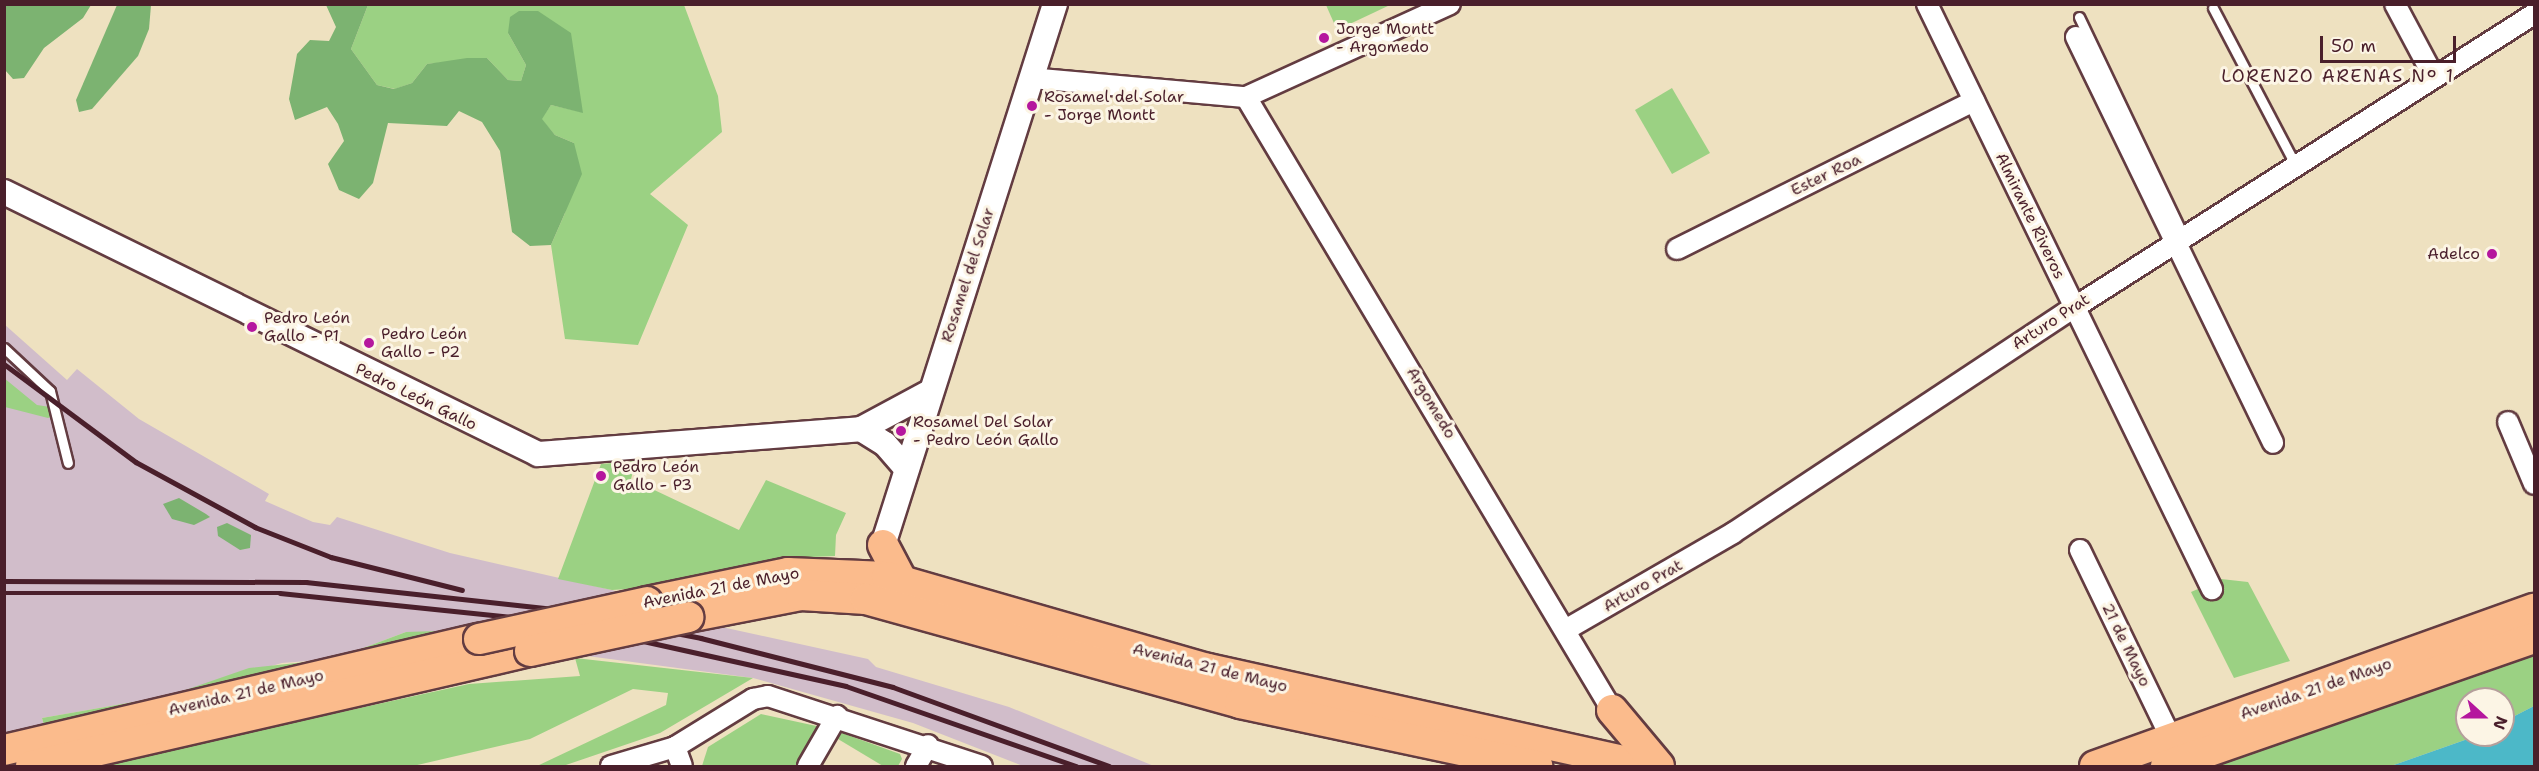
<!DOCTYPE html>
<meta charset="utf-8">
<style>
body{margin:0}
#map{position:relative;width:2539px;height:771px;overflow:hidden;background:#eee1c0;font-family:"Shantell Sans",sans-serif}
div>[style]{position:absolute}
.industrial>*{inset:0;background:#d1bdca}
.green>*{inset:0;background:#9bd183}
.forest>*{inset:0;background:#7cb371}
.water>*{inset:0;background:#4cb8c8}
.roads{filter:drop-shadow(2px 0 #633c41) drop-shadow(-2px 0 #633c41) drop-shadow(0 2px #633c41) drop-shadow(0 -2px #633c41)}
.service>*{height:9px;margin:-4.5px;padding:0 4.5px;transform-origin:4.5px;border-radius:4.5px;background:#fff}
.minor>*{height:20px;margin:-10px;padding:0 10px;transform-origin:10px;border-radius:10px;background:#fff}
.tertiary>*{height:24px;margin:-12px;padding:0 12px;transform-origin:12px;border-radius:12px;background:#fff}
.primary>*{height:30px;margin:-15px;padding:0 15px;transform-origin:15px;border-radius:15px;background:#fbbb8c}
.rail>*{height:4.5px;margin:-2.25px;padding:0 2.25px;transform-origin:2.25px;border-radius:2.25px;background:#4a1f2b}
.bridges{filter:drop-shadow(2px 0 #633c41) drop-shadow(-2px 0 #633c41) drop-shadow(0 2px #633c41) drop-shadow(0 -2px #633c41)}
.primary-bridge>*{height:30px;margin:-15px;padding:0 15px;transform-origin:15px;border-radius:15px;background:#fbbb8c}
.dots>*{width:16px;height:16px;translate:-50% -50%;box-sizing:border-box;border:3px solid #fcf5e5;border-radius:50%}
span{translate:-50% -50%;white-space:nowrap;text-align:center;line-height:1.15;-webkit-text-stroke:6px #fcf5e5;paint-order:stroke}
.poi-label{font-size:16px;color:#4a1f2b}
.left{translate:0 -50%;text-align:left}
.right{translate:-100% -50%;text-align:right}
.street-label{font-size:16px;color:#4a1f2b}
.neighbourhood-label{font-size:18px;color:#4a1f2b;letter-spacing:1.5px}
.frame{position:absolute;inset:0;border:6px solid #4a1f2b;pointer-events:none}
.north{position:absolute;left:2455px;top:687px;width:60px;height:60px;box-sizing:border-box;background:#fcf5e5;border:2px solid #b59f9b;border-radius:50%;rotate:111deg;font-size:16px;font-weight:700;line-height:24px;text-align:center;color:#4a1f2b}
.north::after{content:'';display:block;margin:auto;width:21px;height:27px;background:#b5179e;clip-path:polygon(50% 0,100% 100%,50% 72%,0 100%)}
.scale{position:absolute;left:2320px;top:36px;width:136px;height:27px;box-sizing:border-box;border:3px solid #4a1f2b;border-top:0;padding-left:8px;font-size:18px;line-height:21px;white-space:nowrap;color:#4a1f2b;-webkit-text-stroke:4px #fcf5e5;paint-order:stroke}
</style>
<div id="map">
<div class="industrial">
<div style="clip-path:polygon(4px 324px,67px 380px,77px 369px,139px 419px,269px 494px,265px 501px,313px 522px,330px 525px,337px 517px,450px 553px,612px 590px,708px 624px,868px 659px,876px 667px,1009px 707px,1154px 766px,1023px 766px,913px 723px,753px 678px,406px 632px,334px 659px,282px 663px,168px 696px,42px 718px,57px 766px,5px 766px)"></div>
</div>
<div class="green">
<div style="clip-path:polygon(368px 5px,684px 5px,718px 96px,722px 132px,650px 194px,688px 225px,638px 345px,565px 339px,551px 245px,565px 213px,574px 143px,555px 135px,541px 119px,551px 105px,582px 112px,576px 80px,508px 33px,526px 65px,521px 81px,508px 80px,487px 58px,427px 64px,412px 83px,395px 89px,377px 85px,351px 49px)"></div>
<div style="clip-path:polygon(1326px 5px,1390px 5px,1337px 30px)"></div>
<div style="clip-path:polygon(1672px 88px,1710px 153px,1672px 174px,1635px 110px)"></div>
<div style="clip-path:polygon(4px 378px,37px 405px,57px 408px,59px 414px,48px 418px,5px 407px)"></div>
<div style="clip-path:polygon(636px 461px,631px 479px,739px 530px,766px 480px,846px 513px,836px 535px,835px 556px,787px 558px,643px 588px,612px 590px,558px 579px,601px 464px)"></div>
<div style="clip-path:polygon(2221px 579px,2248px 582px,2290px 661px,2234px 678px,2191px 592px)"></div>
<div style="clip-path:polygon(437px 631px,459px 634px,46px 732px,42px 718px,168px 696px,249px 668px,334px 659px,406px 632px)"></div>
<div style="clip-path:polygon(2534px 644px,2534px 706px,2503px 722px,2503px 699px,2467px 699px,2467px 735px,2479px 735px,2391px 766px,2212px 766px)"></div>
<div style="clip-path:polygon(575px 658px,753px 678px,660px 733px,563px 766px,537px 766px,666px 705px,668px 693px,633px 689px,530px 739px,413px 766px,95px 766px,469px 684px,580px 676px)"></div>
<div style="clip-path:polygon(761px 714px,821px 727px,801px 766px,702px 766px,708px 747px)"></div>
<div style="clip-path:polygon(842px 733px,900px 754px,902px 759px,898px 766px,883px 766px,833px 736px)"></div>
</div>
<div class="forest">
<div style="clip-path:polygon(5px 4px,91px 4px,91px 5px,83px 18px,44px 48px,24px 78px,13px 79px,5px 70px)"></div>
<div style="clip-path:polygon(117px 5px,151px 5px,149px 29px,138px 56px,92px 109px,79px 112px,76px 100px)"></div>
<div style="clip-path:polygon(326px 5px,368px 5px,351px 49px,377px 85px,394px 89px,412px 83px,427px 64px,467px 58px,487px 58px,508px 80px,521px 81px,526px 65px,508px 33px,510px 17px,519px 11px,538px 11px,571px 33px,583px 113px,551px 105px,542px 119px,555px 135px,574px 143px,582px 174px,551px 245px,530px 246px,512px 232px,500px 151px,482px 122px,459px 111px,447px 126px,388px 123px,373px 183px,359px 199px,339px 190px,328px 164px,344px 141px,338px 124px,327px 107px,295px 120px,289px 99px,297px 54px,310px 40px,329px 41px,336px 27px)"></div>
<div style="clip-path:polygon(179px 498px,206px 514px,210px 517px,194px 525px,172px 519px,163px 504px)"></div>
<div style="clip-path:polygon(227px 523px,251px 535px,250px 548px,240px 550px,218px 536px,217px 527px)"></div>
</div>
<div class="water">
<div style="clip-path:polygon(2534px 706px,2534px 766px,2391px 766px,2479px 735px,2503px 735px,2503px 722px)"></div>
</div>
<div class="roads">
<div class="service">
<div style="left:2213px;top:8px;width:178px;rotate:62.3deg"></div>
<div style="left:2079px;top:17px;width:244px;rotate:64.5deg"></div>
<div style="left:4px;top:348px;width:63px;rotate:43.1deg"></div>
<div style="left:50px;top:391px;width:74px;rotate:76deg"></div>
</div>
<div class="minor">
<div style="left:1927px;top:4px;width:651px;rotate:64.03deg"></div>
<div style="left:2395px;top:4px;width:83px;rotate:61.9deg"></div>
<div style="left:2076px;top:37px;width:451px;rotate:64.1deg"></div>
<div style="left:1031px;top:78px;width:216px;rotate:5.1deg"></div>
<div style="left:1246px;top:97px;width:224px;rotate:-24.5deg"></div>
<div style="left:1246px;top:97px;width:714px;rotate:59.16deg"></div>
<div style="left:1677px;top:249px;width:332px;rotate:-26.5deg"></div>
<div style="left:2508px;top:422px;width:67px;rotate:67.2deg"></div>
<div style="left:2080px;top:550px;width:211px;rotate:64.2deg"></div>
<div style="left:1567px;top:629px;width:192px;rotate:-30deg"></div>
<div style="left:1733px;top:533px;width:410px;rotate:-33.5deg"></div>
<div style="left:2075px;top:307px;width:545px;rotate:-32.55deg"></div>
<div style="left:675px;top:747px;width:20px;rotate:70deg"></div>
<div style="left:611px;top:766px;width:67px;rotate:-16.5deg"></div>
<div style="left:675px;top:747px;width:92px;rotate:-31.6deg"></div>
<div style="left:753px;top:699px;width:15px;rotate:-11deg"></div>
<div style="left:768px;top:696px;width:225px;rotate:18.1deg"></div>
<div style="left:808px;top:766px;width:58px;rotate:-59.9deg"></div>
<div style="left:916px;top:766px;width:24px;rotate:-60deg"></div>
</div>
<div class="tertiary">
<div style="left:4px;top:192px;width:595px;rotate:26.13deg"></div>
<div style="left:538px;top:454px;width:324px;rotate:-4.4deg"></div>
<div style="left:861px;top:429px;width:78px;rotate:-28.2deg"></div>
<div style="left:861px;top:429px;width:28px;rotate:32deg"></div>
<div style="left:885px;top:444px;width:33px;rotate:49deg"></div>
<div style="left:883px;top:545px;width:568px;rotate:-72.36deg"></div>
</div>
<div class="primary">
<div style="left:883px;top:545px;width:41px;rotate:62.2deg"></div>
<div style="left:647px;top:602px;width:144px;rotate:-11.6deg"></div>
<div style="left:788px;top:573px;width:99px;rotate:2.3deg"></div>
<div style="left:887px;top:577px;width:334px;rotate:16deg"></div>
<div style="left:1208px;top:669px;width:448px;rotate:12.5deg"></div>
<div style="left:688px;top:617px;width:115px;rotate:-11deg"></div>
<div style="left:801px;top:595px;width:65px;rotate:3.5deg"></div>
<div style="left:866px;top:599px;width:388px;rotate:15.5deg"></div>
<div style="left:1240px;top:703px;width:304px;rotate:12deg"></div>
<div style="left:1612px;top:710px;width:73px;rotate:50deg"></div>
<div style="left:4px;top:750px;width:488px;rotate:-13.2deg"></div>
<div style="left:31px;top:766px;width:512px;rotate:-12.98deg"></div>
<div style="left:2095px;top:766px;width:466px;rotate:-19.7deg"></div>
<div style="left:2166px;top:766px;width:390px;rotate:-19.2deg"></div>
</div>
</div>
<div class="rail">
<div style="left:4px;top:364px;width:164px;rotate:36.6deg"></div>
<div style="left:136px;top:462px;width:136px;rotate:28.6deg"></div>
<div style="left:255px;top:527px;width:82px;rotate:21.5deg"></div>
<div style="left:331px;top:557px;width:135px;rotate:14.1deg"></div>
<div style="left:4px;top:581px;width:302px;rotate:0.2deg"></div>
<div style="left:306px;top:582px;width:242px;rotate:6.2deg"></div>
<div style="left:547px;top:608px;width:157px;rotate:11deg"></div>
<div style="left:701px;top:638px;width:198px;rotate:14.3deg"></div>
<div style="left:893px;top:687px;width:230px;rotate:20.1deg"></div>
<div style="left:4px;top:593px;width:276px"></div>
<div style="left:280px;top:593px;width:274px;rotate:5.9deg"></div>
<div style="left:553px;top:621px;width:300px;rotate:12.5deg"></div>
<div style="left:846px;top:686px;width:244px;rotate:19.2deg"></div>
</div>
<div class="bridges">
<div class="primary-bridge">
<div style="left:479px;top:639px;width:172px;rotate:-12.4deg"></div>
<div style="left:530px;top:651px;width:162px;rotate:-12.1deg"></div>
</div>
</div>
<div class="dots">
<div style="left:1324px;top:38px;background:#b5179e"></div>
<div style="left:1032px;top:106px;background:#b5179e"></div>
<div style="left:2492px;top:254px;background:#b5179e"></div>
<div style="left:252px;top:327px;background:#b5179e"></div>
<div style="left:369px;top:343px;background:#b5179e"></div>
<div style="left:901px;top:431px;background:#b5179e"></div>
<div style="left:601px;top:476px;background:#b5179e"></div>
</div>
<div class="poi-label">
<span class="left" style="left:1336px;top:38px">Jorge Montt<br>- Argomedo</span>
<span class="left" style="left:1044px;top:106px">Rosamel del Solar<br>- Jorge Montt</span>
<span class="right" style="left:2480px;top:254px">Adelco</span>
<span class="left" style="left:264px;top:327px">Pedro León<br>Gallo - P1</span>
<span class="left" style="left:381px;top:343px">Pedro León<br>Gallo - P2</span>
<span class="left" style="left:913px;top:431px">Rosamel Del Solar<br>- Pedro León Gallo</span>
<span class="left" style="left:613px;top:476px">Pedro León<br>Gallo - P3</span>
</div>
<div class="street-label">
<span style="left:1826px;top:175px;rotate:-26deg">Ester Roa</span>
<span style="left:2030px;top:216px;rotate:64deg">Almirante Riveros</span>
<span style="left:968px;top:275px;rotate:-72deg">Rosamel del Solar</span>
<span style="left:2051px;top:322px;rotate:-33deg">Arturo Prat</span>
<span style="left:416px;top:397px;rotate:26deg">Pedro León Gallo</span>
<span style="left:1431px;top:403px;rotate:59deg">Argomedo</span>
<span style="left:1643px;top:586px;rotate:-30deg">Arturo Prat</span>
<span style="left:721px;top:588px;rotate:-11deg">Avenida 21 de Mayo</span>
<span style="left:2126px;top:645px;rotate:64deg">21 de Mayo</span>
<span style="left:1210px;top:668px;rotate:14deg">Avenida 21 de Mayo</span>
<span style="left:2316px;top:689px;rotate:-19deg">Avenida 21 de Mayo</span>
<span style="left:246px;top:693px;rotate:-13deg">Avenida 21 de Mayo</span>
</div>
<div class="neighbourhood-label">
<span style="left:2338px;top:76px">LORENZO ARENAS N° 1</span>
</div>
<div class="frame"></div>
<div class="north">N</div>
<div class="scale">50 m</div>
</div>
